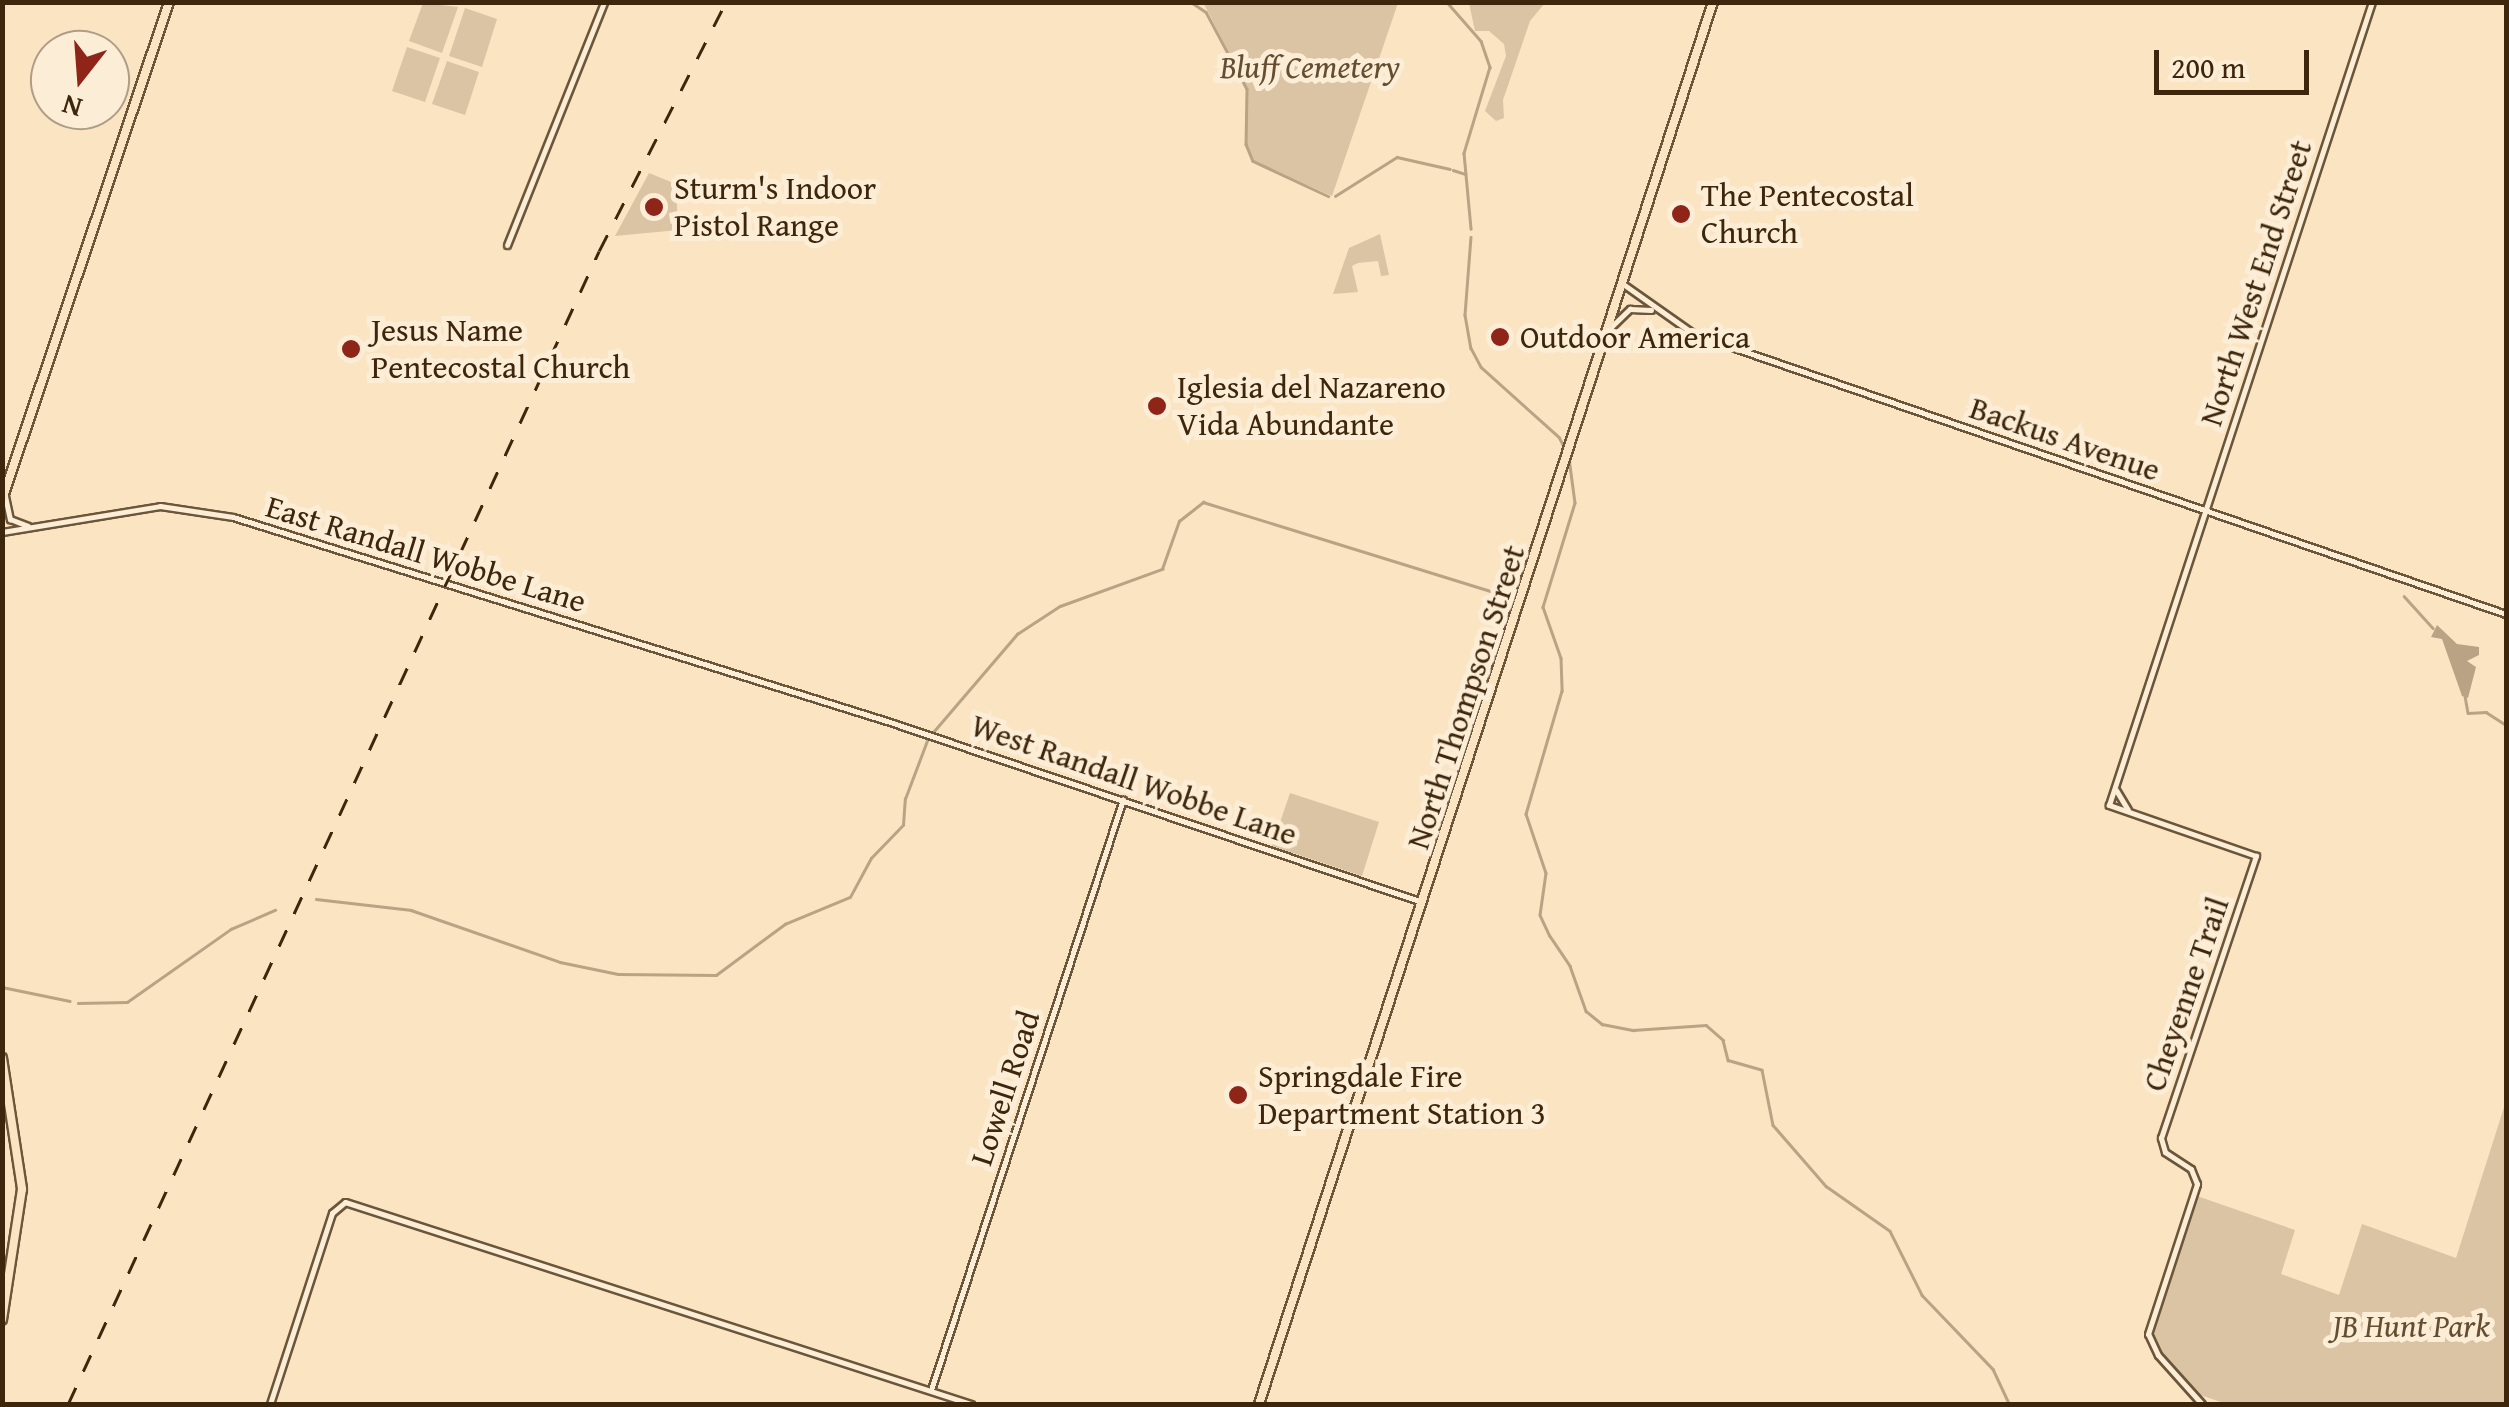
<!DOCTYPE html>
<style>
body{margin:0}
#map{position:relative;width:2509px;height:1407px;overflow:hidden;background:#fae4c2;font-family:"Gentium Book Plus",serif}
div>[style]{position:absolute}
.green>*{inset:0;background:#dac4a3}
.water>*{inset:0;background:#baa384}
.stream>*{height:2.5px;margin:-1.25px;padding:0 1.25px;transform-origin:1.25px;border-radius:1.25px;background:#baa384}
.roads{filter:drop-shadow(2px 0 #6c5639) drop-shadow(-2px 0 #6c5639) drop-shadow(0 2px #6c5639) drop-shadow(0 -2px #6c5639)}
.minor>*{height:5px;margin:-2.5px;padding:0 2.5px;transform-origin:2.5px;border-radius:2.5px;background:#fcedd7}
.major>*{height:8px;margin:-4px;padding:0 4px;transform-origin:4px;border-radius:4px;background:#fae4c2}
.rail>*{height:2.5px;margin-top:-1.25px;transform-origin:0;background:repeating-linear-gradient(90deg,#3d260b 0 18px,transparent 0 36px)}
.dots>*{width:28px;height:28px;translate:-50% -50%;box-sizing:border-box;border:5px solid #fcedd7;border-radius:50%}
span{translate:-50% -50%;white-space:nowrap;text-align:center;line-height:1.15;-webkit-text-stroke:10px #fcedd7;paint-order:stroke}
.park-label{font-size:32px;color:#644e31;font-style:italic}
.poi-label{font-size:32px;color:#3d260b}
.left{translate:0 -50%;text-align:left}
.street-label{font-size:32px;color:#3d260b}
.frame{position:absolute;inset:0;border:5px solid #3d260b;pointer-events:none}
.north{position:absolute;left:30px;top:30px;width:100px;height:100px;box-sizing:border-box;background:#fcedd7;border:2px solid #b09d85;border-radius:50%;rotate:197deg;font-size:28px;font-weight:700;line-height:40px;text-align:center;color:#3d260b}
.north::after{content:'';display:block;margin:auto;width:35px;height:45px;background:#8f2418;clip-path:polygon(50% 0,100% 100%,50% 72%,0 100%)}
.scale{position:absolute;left:2154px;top:50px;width:155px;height:45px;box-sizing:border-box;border:5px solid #3d260b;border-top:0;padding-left:12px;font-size:30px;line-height:35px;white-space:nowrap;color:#3d260b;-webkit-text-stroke:8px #fcedd7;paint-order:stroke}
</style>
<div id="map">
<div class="green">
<div style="clip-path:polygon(1203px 2px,1398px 3px,1332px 196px,1253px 161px,1246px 144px,1247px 89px)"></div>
<div style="clip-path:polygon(423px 3px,458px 7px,442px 53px,409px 41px)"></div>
<div style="clip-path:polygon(1469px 3px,1545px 3px,1530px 21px,1503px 100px,1504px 118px,1496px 121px,1485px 111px,1506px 56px,1504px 44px,1489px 31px,1475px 31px)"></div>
<div style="clip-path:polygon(465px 8px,497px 19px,482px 67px,449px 56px)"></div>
<div style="clip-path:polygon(407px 47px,440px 58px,425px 102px,392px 91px)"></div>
<div style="clip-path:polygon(447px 61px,479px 72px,465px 115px,432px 104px)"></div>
<div style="clip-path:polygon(649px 173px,676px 184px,678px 230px,615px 236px)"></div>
<div style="clip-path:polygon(1380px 234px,1389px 275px,1381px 276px,1378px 261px,1358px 263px,1352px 266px,1358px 292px,1333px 294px,1349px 248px)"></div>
<div style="clip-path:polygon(1290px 793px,1379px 822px,1362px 876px,1272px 846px)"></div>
<div style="clip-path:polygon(2506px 1101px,2506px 1404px,2227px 1404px,2191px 1392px,2151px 1344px,2150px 1325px,2194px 1195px,2295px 1230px,2281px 1274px,2339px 1295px,2362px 1224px,2456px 1258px)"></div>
</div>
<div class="water">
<div style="clip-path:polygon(2437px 625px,2457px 644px,2479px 647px,2479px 655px,2467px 661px,2476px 667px,2468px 698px,2462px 696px,2442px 639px,2431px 637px)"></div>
</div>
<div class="stream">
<div style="left:1191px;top:2px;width:18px;rotate:34deg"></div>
<div style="left:1206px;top:12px;width:87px;rotate:62deg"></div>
<div style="left:1247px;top:89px;width:55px;rotate:91deg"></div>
<div style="left:1246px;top:144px;width:18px;rotate:68deg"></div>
<div style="left:1253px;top:161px;width:83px;rotate:25deg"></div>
<div style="left:1447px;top:2px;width:52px;rotate:48.9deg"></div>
<div style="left:1481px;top:41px;width:28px;rotate:71deg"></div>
<div style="left:1490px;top:67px;width:90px;rotate:106.8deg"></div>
<div style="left:1464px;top:153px;width:76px;rotate:84.7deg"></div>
<div style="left:1453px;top:170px;width:13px;rotate:18deg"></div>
<div style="left:1335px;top:196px;width:73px;rotate:-32.2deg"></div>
<div style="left:1397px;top:157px;width:54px;rotate:12.8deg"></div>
<div style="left:1471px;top:237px;width:78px;rotate:94.4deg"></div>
<div style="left:1465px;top:315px;width:34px;rotate:80deg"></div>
<div style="left:1471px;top:348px;width:21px;rotate:62deg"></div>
<div style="left:1481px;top:367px;width:105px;rotate:41.9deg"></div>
<div style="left:1559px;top:437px;width:15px;rotate:62deg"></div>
<div style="left:1569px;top:458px;width:45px;rotate:82.4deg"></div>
<div style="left:1575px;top:503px;width:109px;rotate:107.1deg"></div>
<div style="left:1543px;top:607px;width:54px;rotate:70.6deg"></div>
<div style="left:1561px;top:658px;width:33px;rotate:88deg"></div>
<div style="left:1562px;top:691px;width:128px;rotate:106.3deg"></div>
<div style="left:1526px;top:814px;width:62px;rotate:71.3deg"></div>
<div style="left:1546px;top:873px;width:42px;rotate:98.1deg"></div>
<div style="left:1540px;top:915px;width:23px;rotate:65deg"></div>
<div style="left:1550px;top:936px;width:36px;rotate:56deg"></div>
<div style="left:1570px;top:966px;width:48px;rotate:70.4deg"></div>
<div style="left:1586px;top:1011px;width:21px;rotate:39deg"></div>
<div style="left:1602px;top:1024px;width:32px;rotate:11deg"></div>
<div style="left:1633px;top:1030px;width:73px;rotate:-3.9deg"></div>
<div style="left:1706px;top:1025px;width:23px;rotate:41deg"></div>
<div style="left:1723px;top:1040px;width:21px;rotate:76deg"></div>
<div style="left:1728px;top:1060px;width:35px;rotate:16deg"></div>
<div style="left:1762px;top:1070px;width:56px;rotate:78.7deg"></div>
<div style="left:1773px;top:1125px;width:81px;rotate:49deg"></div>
<div style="left:1826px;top:1186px;width:78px;rotate:35.1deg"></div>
<div style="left:1890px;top:1231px;width:72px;rotate:63.4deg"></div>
<div style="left:1922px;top:1295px;width:103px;rotate:46.2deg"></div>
<div style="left:1993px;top:1369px;width:38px;rotate:65deg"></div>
<div style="left:2404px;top:596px;width:43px;rotate:47.8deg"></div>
<div style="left:2465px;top:696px;width:17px;rotate:80deg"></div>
<div style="left:2468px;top:713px;width:18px;rotate:-3deg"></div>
<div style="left:2486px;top:712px;width:24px;rotate:33deg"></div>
<div style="left:934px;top:731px;width:128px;rotate:-49.4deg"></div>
<div style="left:1017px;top:634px;width:51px;rotate:-33.1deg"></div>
<div style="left:1060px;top:606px;width:109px;rotate:-19.9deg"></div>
<div style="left:1162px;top:569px;width:51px;rotate:-70.5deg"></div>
<div style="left:1179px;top:521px;width:31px;rotate:-38deg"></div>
<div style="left:1203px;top:502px;width:325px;rotate:17.2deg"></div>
<div style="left:316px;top:899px;width:96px;rotate:6.6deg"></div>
<div style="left:411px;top:910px;width:158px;rotate:19.2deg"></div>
<div style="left:560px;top:962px;width:59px;rotate:11.7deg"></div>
<div style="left:618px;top:974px;width:98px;rotate:0.6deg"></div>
<div style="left:716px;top:975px;width:86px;rotate:-36.5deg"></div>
<div style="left:785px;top:924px;width:70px;rotate:-22.6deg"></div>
<div style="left:850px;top:897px;width:44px;rotate:-61.7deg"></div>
<div style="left:871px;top:858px;width:46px;rotate:-45.9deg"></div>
<div style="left:903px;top:825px;width:26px;rotate:-86deg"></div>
<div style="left:905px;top:799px;width:65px;rotate:-69.3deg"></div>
<div style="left:2px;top:987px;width:69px;rotate:11.6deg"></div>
<div style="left:78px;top:1003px;width:49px;rotate:-1.2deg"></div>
<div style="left:127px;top:1002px;width:127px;rotate:-35.1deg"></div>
<div style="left:231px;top:929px;width:48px;rotate:-23.4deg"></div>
</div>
<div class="roads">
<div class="minor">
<div style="left:507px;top:245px;width:262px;rotate:-68.2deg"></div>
<div style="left:1623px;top:284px;width:87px;rotate:35.2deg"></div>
<div style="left:1694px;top:334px;width:859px;rotate:19.03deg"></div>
<div style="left:1610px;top:328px;width:28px;rotate:-44deg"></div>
<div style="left:1630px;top:309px;width:21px;rotate:3deg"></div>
<div style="left:5px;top:496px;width:24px;rotate:78deg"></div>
<div style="left:10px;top:519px;width:19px;rotate:21deg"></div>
<div style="left:2px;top:532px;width:160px;rotate:-9.3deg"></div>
<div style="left:160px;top:506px;width:74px;rotate:8.6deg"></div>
<div style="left:233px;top:517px;width:691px;rotate:17.33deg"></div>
<div style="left:893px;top:723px;width:558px;rotate:18.69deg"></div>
<div style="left:2116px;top:790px;width:23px;rotate:59deg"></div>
<div style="left:931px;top:1390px;width:621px;rotate:-72deg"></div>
<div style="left:270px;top:1404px;width:201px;rotate:-72deg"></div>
<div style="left:332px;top:1213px;width:17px;rotate:-40deg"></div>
<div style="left:345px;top:1202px;width:658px;rotate:17.88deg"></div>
<div style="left:2202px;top:1404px;width:66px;rotate:-131.9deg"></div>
<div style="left:2158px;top:1355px;width:23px;rotate:-115deg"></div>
<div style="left:2148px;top:1334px;width:158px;rotate:-71.9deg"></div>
<div style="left:2197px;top:1184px;width:16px;rotate:-112deg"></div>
<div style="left:2191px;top:1169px;width:31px;rotate:-147deg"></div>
<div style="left:2165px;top:1152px;width:15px;rotate:-106deg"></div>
<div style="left:2161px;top:1138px;width:298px;rotate:-71.4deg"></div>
<div style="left:2256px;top:856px;width:156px;rotate:-160.9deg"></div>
<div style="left:2109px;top:805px;width:845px;rotate:-71.87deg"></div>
</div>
<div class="major">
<div style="left:2px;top:500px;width:525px;rotate:-71.46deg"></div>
<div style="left:2px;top:1058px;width:133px;rotate:81.3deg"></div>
<div style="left:22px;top:1189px;width:132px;rotate:98.7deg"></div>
<div style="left:1259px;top:1404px;width:1474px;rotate:-72.06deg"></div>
</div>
</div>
<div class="rail">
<div style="left:68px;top:1404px;width:1269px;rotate:-65.27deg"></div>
<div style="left:599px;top:251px;width:280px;rotate:-63deg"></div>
</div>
<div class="dots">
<div style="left:654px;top:207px;background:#8f2418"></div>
<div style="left:1681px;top:214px;background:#8f2418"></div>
<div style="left:1500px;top:337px;background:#8f2418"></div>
<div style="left:351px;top:349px;background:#8f2418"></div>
<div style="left:1157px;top:406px;background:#8f2418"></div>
<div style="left:1238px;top:1095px;background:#8f2418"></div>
</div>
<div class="park-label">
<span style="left:1310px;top:67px">Bluff Cemetery</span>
<span style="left:2411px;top:1326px">JB Hunt Park</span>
</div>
<div class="poi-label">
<span class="left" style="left:674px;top:207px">Sturm's Indoor<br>Pistol Range</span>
<span class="left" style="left:1701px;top:214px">The Pentecostal<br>Church</span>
<span class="left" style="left:371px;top:349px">Jesus Name<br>Pentecostal Church</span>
<span class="left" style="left:1520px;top:337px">Outdoor America</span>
<span class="left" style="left:1177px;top:406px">Iglesia del Nazareno<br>Vida Abundante</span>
<span class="left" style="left:1258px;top:1095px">Springdale Fire<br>Department Station 3</span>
</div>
<div class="street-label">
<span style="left:2256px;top:283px;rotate:-72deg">North West End Street</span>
<span style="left:2065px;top:439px;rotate:19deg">Backus Avenue</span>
<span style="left:426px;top:554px;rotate:17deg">East Randall Wobbe Lane</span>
<span style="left:1466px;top:697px;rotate:-72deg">North Thompson Street</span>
<span style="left:1134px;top:780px;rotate:19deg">West Randall Wobbe Lane</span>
<span style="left:2186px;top:994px;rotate:-71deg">Cheyenne Trail</span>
<span style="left:1005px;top:1088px;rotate:-72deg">Lowell Road</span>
</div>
<div class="frame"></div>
<div class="north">N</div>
<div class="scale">200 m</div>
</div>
